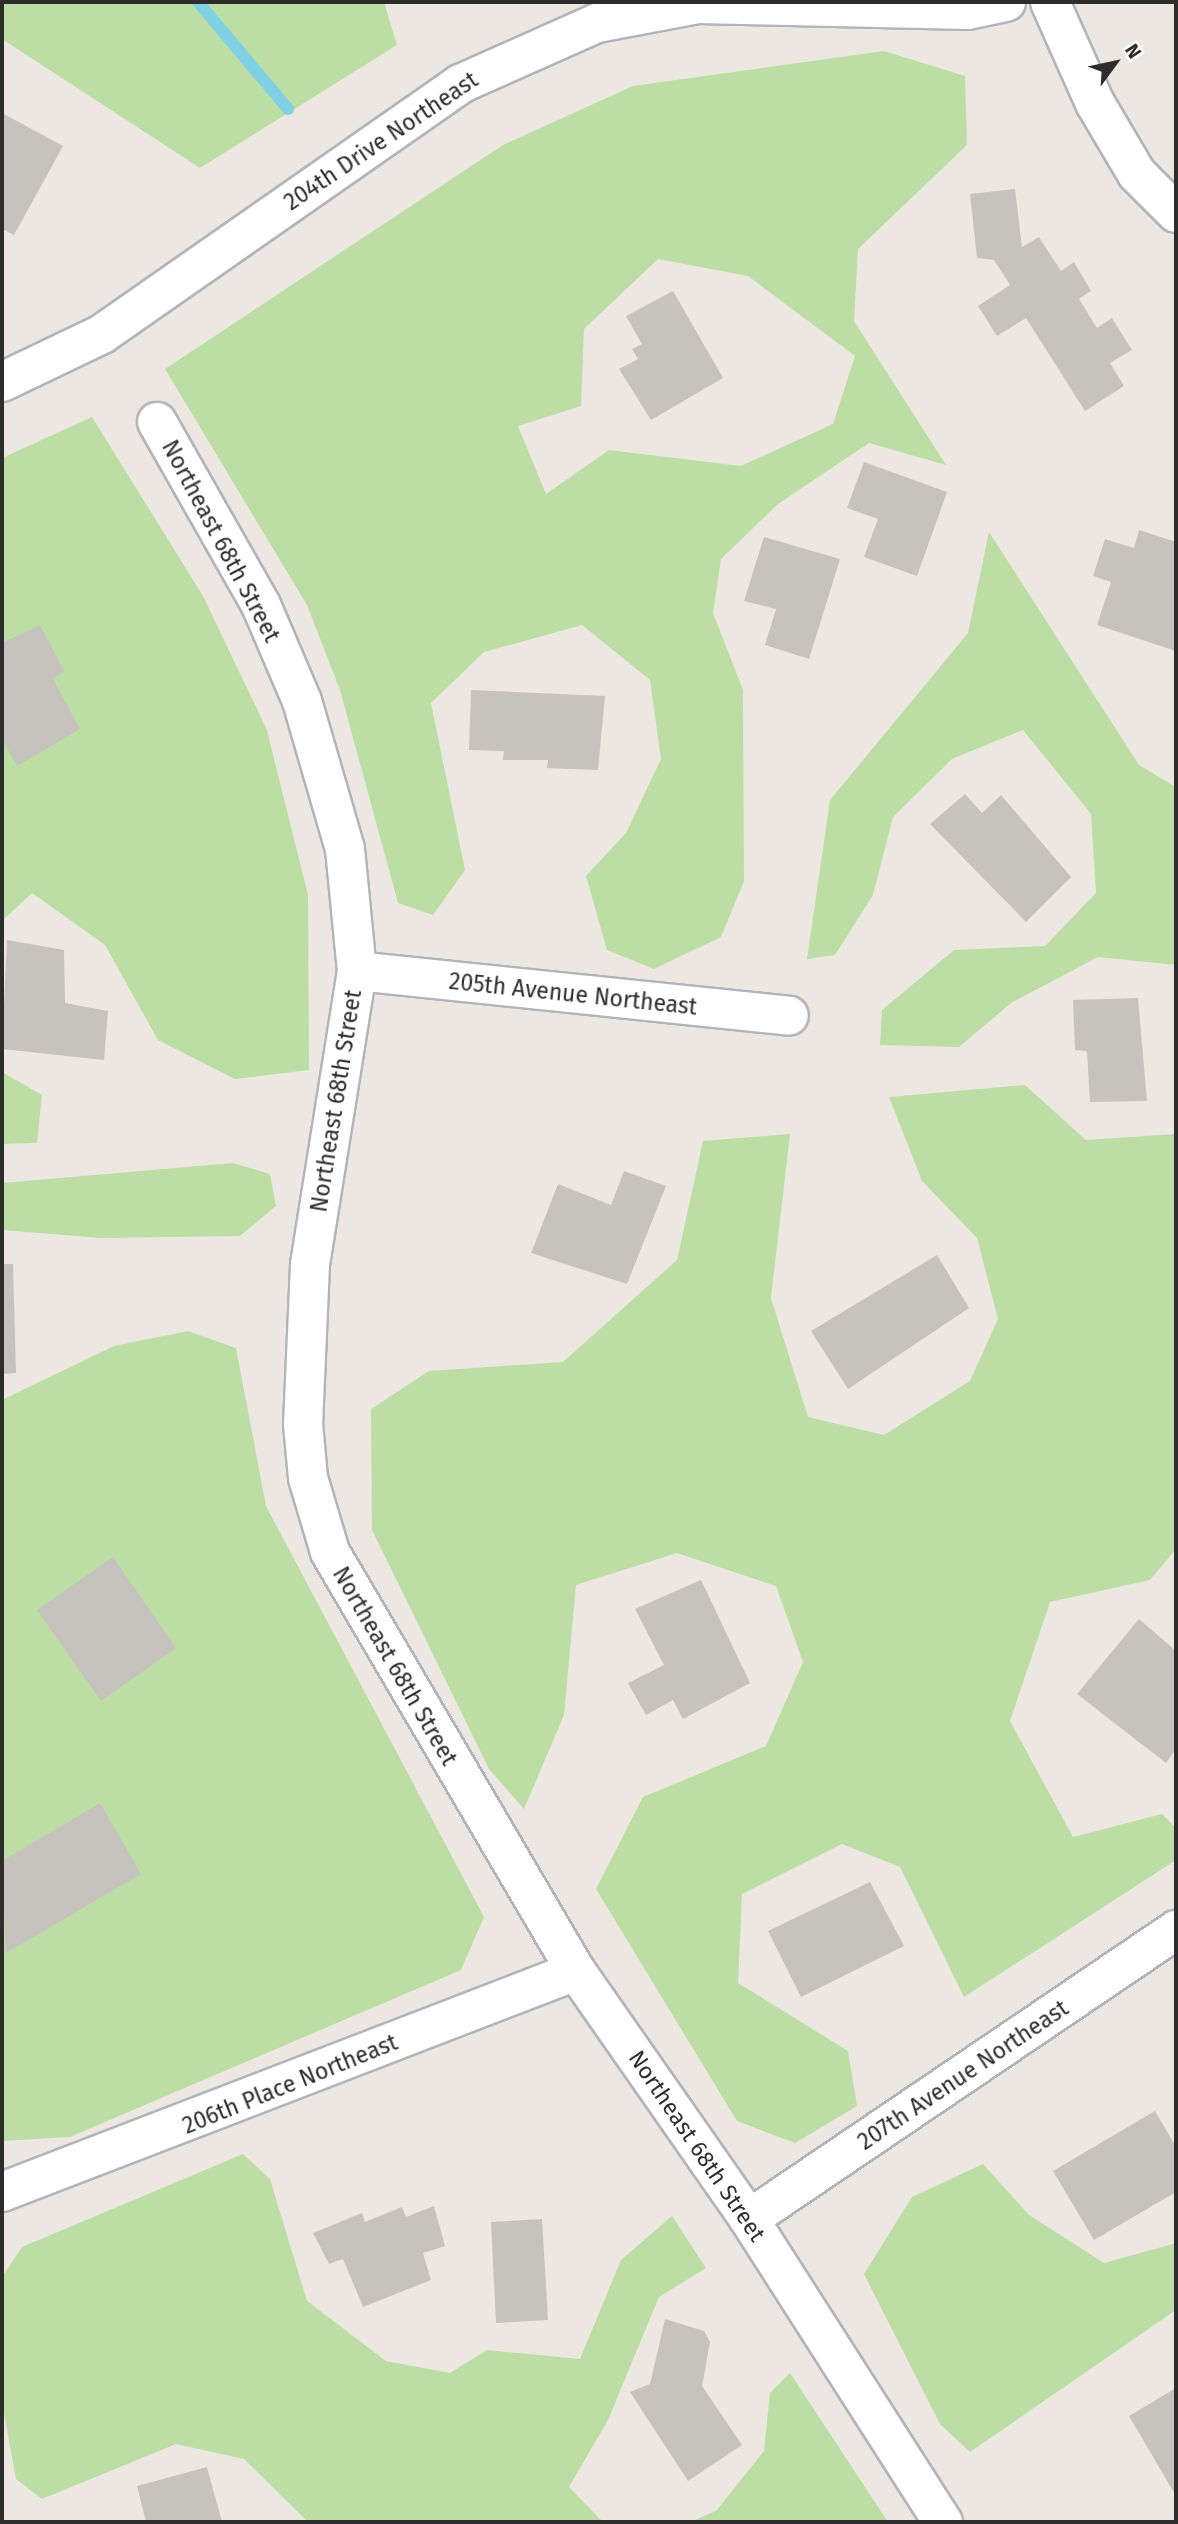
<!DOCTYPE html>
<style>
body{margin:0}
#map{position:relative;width:1178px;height:2524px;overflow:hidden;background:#ede7e2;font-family:"Fira Sans",sans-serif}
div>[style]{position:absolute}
.green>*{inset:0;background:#bcdea4}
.stream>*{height:12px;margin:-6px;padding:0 6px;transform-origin:6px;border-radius:6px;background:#80d1e4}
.building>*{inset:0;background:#c6c2bd}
.roads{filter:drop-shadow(2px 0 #b2b4bc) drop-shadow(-2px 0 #b2b4bc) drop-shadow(0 2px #b2b4bc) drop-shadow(0 -2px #b2b4bc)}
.minor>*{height:38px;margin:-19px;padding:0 19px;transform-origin:19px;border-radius:19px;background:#fff}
span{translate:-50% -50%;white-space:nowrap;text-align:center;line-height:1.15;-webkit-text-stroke:7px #fff;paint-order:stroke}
.street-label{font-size:23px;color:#2d2d2d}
.frame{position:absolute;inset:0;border:4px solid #2d2d2d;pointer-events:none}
.north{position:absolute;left:1080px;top:28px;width:70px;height:70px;-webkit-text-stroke:5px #fff;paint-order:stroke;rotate:57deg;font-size:19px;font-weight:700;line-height:28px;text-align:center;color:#2d2d2d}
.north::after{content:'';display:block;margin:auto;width:24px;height:32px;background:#2d2d2d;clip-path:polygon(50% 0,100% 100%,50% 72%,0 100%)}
</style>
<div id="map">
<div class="green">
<div style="clip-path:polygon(2px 2px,384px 2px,397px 45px,200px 168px,2px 39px)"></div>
<div style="clip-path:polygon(evenodd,884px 51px,965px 76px,967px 145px,858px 249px,854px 321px,946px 465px,869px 443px,778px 504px,721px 559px,713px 613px,743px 690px,744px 881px,721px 937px,654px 969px,607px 950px,586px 876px,626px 833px,661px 759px,650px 680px,582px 625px,484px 652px,431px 703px,465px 870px,433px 915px,398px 903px,340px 690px,307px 605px,165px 369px,503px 145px,633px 86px,884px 51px,658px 259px,748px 276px,855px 356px,833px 424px,741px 466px,609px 450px,546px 494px,518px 426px,581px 406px,584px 329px,658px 259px)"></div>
<div style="clip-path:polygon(92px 417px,203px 596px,267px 730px,308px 895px,309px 1070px,235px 1079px,158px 1040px,105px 945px,32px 893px,2px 921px,2px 458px)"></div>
<div style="clip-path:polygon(989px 532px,1139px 765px,1176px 787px,1176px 965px,1098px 957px,1011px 1003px,959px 1047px,880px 1045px,882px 1010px,954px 950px,1045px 946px,1096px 893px,1091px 814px,1023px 730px,952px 759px,893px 817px,873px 895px,835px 955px,807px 959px,830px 800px,968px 633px)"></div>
<div style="clip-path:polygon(2px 1072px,42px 1095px,37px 1143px,2px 1144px)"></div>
<div style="clip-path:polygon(1025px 1085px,1086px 1140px,1176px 1134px,1176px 1549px,1150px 1580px,1050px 1602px,1010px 1721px,1073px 1837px,1162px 1814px,1176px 1828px,1176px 1860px,964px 1997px,900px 1867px,842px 1844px,742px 1894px,738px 1983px,848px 2051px,857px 2106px,795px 2143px,737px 2121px,596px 1889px,643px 1797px,766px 1746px,803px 1662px,776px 1586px,677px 1553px,576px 1585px,564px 1715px,524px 1809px,489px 1769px,372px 1530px,371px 1409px,429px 1371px,563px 1362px,677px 1260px,703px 1141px,790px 1134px,771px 1298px,808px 1417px,884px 1435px,970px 1381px,998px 1319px,977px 1238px,922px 1181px,889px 1097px)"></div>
<div style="clip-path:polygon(233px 1163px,270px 1174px,276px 1206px,240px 1236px,101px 1238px,2px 1230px,2px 1183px)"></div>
<div style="clip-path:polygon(188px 1331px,236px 1348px,266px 1506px,484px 1917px,461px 1970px,70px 2137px,2px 2141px,2px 1400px,114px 1346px)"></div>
<div style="clip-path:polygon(243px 2154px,270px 2179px,307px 2301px,386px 2361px,450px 2373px,487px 2350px,580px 2359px,621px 2260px,672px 2216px,706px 2268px,659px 2297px,608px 2420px,569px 2487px,603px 2522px,308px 2522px,244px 2459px,176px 2444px,42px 2499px,16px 2479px,2px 2402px,2px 2277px,22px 2247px)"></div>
<div style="clip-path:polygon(983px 2164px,1029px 2215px,1104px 2263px,1176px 2243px,1176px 2310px,970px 2452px,940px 2424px,864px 2274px,912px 2197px)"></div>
<div style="clip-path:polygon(790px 2373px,888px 2522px,690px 2522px,716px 2511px,764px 2451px,770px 2393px)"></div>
</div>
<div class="stream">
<div style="left:198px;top:2px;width:140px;rotate:49.9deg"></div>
</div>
<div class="building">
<div style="clip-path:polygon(2px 113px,63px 146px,14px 235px,2px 229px)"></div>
<div style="clip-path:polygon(1015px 189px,1022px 247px,1039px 237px,1061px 271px,1074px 262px,1091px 291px,1079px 299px,1097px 328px,1112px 318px,1132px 350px,1110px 363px,1124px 386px,1085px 411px,1026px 318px,997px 336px,978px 306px,1010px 285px,994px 260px,977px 258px,970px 194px)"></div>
<div style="clip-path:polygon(673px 291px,723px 378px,651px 420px,619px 369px,638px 359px,632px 349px,642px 344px,626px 316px)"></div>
<div style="clip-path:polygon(864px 462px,947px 492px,917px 576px,864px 557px,878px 519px,847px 508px)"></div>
<div style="clip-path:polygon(1139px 530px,1176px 542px,1176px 651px,1097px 625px,1111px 582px,1093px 576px,1105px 539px,1134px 548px)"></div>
<div style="clip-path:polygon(764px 537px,840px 559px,809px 659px,765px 645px,776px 609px,744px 601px)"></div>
<div style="clip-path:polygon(40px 625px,64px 671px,53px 679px,80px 729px,17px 766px,2px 739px,2px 643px)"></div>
<div style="clip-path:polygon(471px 690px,605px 696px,598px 770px,547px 768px,548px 760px,503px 760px,504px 751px,469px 750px)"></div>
<div style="clip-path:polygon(965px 794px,982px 813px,1001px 795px,1071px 877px,1026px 922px,930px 824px)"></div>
<div style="clip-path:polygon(7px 940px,64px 950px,65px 1003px,108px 1011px,104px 1060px,2px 1049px)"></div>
<div style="clip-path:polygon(1138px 998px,1147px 1101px,1090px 1102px,1087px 1051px,1075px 1050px,1073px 1000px)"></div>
<div style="clip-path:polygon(624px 1171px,666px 1186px,627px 1284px,531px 1253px,558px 1184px,611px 1205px)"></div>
<div style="clip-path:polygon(937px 1255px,969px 1308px,848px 1389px,811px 1331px)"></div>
<div style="clip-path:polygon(2px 1264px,13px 1264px,16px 1373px,2px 1374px)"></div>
<div style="clip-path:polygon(113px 1557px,176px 1648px,101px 1701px,37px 1610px)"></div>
<div style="clip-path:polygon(701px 1580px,750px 1683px,683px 1719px,673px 1700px,646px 1715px,628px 1683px,664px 1665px,635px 1609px)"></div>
<div style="clip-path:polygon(1139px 1619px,1176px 1651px,1176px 1749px,1166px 1763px,1077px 1694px)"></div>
<div style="clip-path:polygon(100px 1803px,141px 1874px,6px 1953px,2px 1861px)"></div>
<div style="clip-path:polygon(870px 1882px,904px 1946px,801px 1997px,768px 1931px)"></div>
<div style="clip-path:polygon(1155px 2111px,1176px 2147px,1176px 2192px,1094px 2240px,1053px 2171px)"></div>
<div style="clip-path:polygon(434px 2206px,445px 2246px,423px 2253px,431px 2280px,363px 2307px,343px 2259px,329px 2264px,313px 2233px,362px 2213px,365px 2222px,402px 2207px,406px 2217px)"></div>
<div style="clip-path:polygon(542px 2219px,548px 2320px,496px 2323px,491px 2222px)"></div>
<div style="clip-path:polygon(665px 2319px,704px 2331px,710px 2342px,702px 2386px,742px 2445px,688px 2481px,630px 2392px,650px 2384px)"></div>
<div style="clip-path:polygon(1176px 2388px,1176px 2496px,1129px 2416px)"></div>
<div style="clip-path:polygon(207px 2467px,222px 2522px,146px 2522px,137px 2486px)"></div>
</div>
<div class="roads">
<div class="minor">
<div style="left:1050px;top:2px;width:111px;rotate:66deg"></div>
<div style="left:1095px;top:103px;width:82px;rotate:59.4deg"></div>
<div style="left:1137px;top:174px;width:55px;rotate:45deg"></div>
<div style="left:2px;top:382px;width:111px;rotate:-25.6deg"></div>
<div style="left:102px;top:334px;width:437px;rotate:-34.9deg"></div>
<div style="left:460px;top:84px;width:150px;rotate:-24deg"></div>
<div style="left:597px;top:23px;width:104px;rotate:-10.6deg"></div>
<div style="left:699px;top:4px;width:269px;rotate:1.3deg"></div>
<div style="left:968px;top:10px;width:39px;rotate:-12deg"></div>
<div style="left:157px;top:422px;width:210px;rotate:60.4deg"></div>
<div style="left:261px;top:605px;width:104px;rotate:66.9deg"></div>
<div style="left:302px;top:701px;width:154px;rotate:73.8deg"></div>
<div style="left:345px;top:849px;width:123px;rotate:84.4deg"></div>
<div style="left:357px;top:971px;width:298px;rotate:99.1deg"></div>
<div style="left:310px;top:1265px;width:159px;rotate:92.5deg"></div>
<div style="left:303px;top:1424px;width:54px;rotate:84.7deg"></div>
<div style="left:308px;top:1478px;width:77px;rotate:73.4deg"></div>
<div style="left:330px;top:1552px;width:486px;rotate:59.6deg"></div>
<div style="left:576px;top:1971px;width:302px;rotate:55.1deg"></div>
<div style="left:749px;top:2219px;width:360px;rotate:57.4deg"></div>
<div style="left:357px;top:971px;width:434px;rotate:5.9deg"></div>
<div style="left:2px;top:2192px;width:615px;rotate:-21.06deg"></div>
<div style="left:749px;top:2219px;width:516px;rotate:-34.09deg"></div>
</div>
</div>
<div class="street-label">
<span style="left:381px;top:141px;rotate:-34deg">204th Drive Northeast</span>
<span style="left:221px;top:541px;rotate:62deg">Northeast 68th Street</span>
<span style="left:573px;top:994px;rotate:6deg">205th Avenue Northeast</span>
<span style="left:336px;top:1101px;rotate:-81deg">Northeast 68th Street</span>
<span style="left:395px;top:1666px;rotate:60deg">Northeast 68th Street</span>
<span style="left:963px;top:2075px;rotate:-34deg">207th Avenue Northeast</span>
<span style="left:290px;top:2084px;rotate:-22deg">206th Place Northeast</span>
<span style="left:697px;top:2146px;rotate:56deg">Northeast 68th Street</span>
</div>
<div class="frame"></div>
<div class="north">N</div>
</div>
